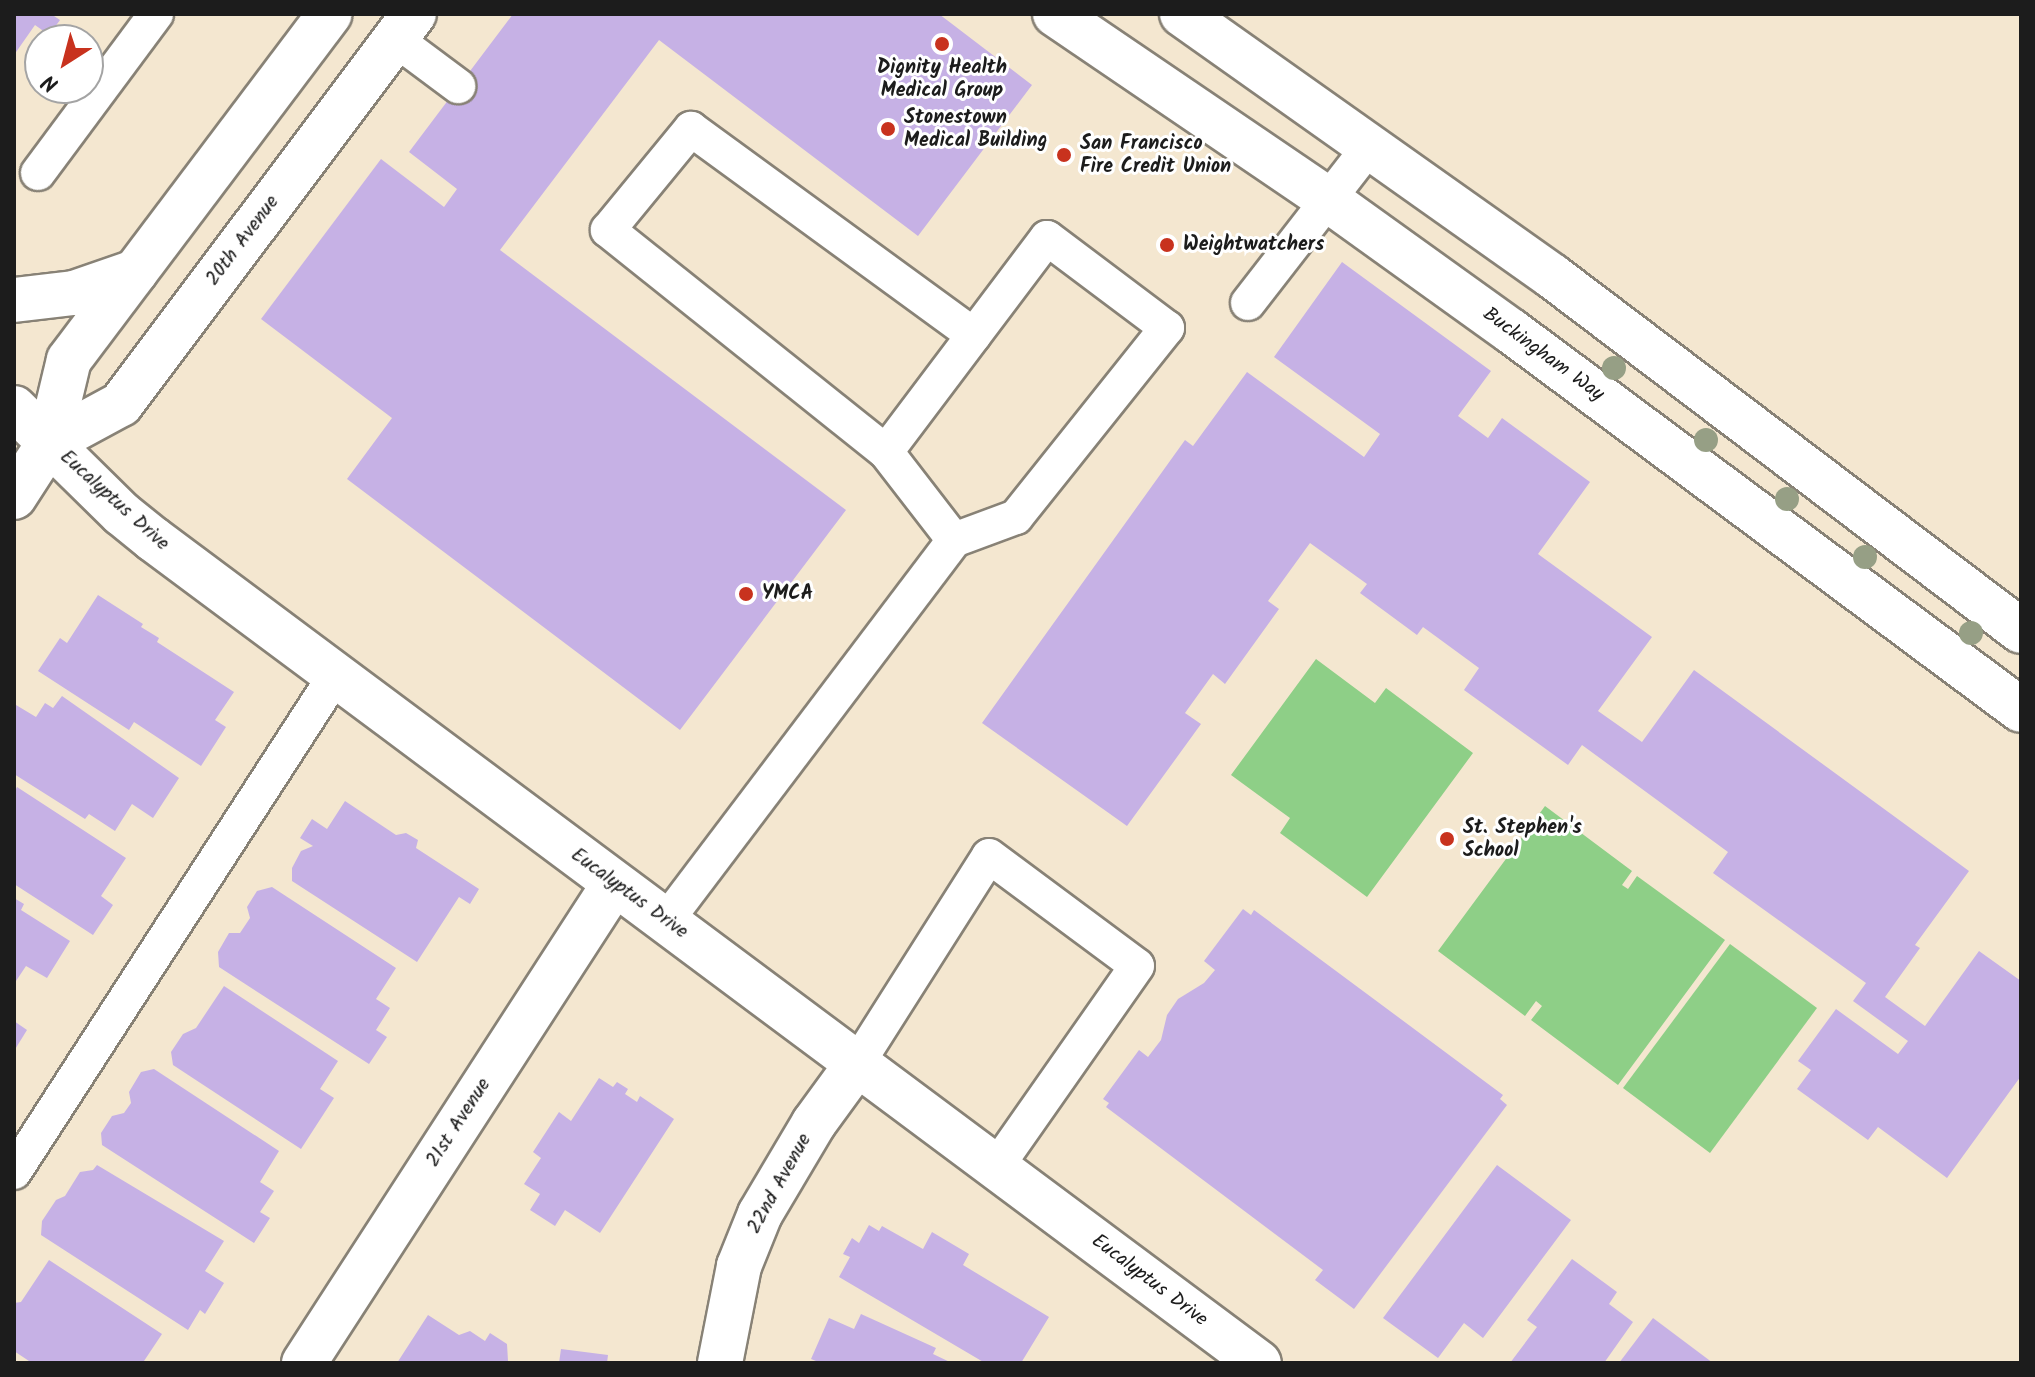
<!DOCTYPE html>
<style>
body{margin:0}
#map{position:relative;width:2035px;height:1377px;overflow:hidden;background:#f4e7d0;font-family:Kalam,sans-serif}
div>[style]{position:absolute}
.green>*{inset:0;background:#8ecf87}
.building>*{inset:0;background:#c6b1e5}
.roads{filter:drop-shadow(2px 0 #888276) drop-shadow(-2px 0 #888276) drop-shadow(0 2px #888276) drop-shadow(0 -2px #888276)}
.lane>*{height:34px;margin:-17px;padding:0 17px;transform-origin:17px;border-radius:17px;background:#fff}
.street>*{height:44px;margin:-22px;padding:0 22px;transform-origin:22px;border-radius:22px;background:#fff}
.trees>*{width:24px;height:24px;margin:-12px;border-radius:50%;background:#969f85}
.dots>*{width:22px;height:22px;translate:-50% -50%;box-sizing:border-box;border:4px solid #fff;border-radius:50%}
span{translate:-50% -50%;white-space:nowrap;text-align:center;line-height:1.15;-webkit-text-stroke:6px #fff;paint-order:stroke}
.poi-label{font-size:20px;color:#1c1c1c;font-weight:700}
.left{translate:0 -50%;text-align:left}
.street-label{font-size:20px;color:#1c1c1c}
.frame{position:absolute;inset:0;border:16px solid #1c1c1c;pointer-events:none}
.north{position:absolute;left:24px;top:24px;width:80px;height:80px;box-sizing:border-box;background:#fff;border:2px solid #a4a4a4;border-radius:50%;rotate:216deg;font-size:22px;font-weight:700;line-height:32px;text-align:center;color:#1c1c1c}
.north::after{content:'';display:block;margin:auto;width:28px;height:36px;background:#c8321e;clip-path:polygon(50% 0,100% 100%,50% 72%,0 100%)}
</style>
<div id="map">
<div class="green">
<div style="clip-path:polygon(1316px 659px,1375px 703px,1386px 688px,1473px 753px,1367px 897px,1280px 833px,1290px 818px,1231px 775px)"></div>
<div style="clip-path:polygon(1545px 806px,1632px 871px,1622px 885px,1628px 889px,1637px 876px,1725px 940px,1618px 1085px,1531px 1020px,1542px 1006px,1536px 1001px,1525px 1016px,1438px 951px)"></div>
<div style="clip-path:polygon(1730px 944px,1817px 1008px,1710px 1153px,1623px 1088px)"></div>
</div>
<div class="building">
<div style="clip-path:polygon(14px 14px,51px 14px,60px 20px,49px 35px,35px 25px,14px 55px)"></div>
<div style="clip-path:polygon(513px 14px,939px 14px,1032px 85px,918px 236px,659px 40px,500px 250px,846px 510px,680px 730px,347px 479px,392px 418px,261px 319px,381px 159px,444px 207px,457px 189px,409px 152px)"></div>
<div style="clip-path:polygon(1342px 262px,1491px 371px,1458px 416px,1488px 438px,1502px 418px,1590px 482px,1538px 554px,1652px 637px,1598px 711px,1642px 742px,1694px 670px,1969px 871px,1915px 945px,1920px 948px,1885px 997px,1925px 1026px,1979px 951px,2021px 981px,2021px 1076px,1947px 1178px,1878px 1127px,1868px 1140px,1797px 1089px,1811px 1070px,1798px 1061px,1836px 1009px,1898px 1054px,1908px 1041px,1853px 1001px,1866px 983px,1713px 873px,1728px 852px,1582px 745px,1568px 765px,1464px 690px,1479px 668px,1423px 627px,1417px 635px,1360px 593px,1367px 584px,1310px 543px,1268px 601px,1279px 609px,1225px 684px,1213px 674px,1185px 713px,1201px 724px,1127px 826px,982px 723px,1185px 440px,1193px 446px,1247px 372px,1364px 457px,1380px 434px,1274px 357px)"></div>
<div style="clip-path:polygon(98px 595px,143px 624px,141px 627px,159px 638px,157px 642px,234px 692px,215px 720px,226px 727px,201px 766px,134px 722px,129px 730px,38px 671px,60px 638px,67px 643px)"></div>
<div style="clip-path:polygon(62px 696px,179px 778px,153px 818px,132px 804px,115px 831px,89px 814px,85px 819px,14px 774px,14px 708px,16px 705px,36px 717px,45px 703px,53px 708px)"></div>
<div style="clip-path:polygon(17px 787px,126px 858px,101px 896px,113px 905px,93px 935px,14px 884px,14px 793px)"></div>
<div style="clip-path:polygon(345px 801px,396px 835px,406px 833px,418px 840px,416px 848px,479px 889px,470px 904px,459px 897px,417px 962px,292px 881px,292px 868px,301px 851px,313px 846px,300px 838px,312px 819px,327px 829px)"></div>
<div style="clip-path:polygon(272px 887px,396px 968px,376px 999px,390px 1008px,376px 1030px,387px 1037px,369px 1064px,219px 967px,218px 952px,229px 933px,240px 933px,250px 918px,247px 907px,257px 891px)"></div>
<div style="clip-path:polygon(14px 898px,24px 904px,21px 910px,70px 941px,47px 978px,26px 966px,14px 984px)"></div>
<div style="clip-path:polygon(1243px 909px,1251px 915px,1254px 910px,1503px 1095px,1500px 1099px,1507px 1105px,1354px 1309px,1315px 1280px,1323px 1270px,1106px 1107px,1109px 1103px,1103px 1099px,1139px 1050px,1148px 1057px,1161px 1040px,1167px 1015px,1178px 999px,1204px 983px,1215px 970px,1204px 961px)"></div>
<div style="clip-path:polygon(224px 986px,338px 1061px,320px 1089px,334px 1098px,301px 1149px,173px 1065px,171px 1052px,183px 1034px,196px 1028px)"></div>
<div style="clip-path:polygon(14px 1021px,27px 1030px,14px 1051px)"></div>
<div style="clip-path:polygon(154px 1069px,279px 1151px,260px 1182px,274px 1191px,260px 1212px,270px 1218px,254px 1243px,102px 1145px,101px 1133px,112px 1116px,124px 1113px,131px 1103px,129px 1092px,141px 1072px)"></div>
<div style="clip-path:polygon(599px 1078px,613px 1087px,617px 1082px,628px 1089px,625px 1094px,637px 1102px,640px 1096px,674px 1119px,600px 1233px,565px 1210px,555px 1226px,530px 1210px,540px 1194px,524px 1184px,541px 1158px,533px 1152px,559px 1112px,571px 1121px)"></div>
<div style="clip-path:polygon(97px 1165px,224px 1241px,205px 1271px,224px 1283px,205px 1314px,200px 1310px,188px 1330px,41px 1235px,42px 1221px,56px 1200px,65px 1196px,80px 1172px,93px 1170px)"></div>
<div style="clip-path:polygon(1497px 1165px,1571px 1220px,1483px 1338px,1464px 1323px,1438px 1358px,1383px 1318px)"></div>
<div style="clip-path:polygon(869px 1225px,879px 1231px,882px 1226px,923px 1249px,932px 1232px,969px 1254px,963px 1265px,1049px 1317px,1021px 1363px,985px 1363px,839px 1277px,850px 1257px,843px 1254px,852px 1238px,859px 1243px)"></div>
<div style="clip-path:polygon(1572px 1259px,1617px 1292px,1609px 1304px,1633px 1322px,1604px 1363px,1510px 1363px,1537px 1327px,1527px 1320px)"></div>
<div style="clip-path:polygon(49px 1260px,162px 1334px,144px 1361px,147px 1363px,32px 1363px,14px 1351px,14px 1303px,21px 1302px)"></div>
<div style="clip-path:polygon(861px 1314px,936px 1348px,933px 1354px,952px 1363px,821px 1363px,811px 1359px,829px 1318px,854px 1329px)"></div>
<div style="clip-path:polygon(428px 1315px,459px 1335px,470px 1331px,485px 1341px,490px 1333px,507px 1344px,508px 1361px,397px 1363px)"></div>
<div style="clip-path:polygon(1653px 1318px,1713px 1363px,1619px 1363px)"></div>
<div style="clip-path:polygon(561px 1349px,608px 1355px,607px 1363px,559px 1363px)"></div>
</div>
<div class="roads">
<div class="lane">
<div style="left:395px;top:39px;width:79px;rotate:36.7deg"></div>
<div style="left:38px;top:173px;width:198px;rotate:-53.4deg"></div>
<div style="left:1248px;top:303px;width:199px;rotate:-52.2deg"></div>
<div style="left:886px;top:452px;width:356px;rotate:-141.4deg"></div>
<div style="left:608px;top:230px;width:131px;rotate:-50.6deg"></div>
<div style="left:691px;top:129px;width:350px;rotate:36.1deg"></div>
<div style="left:666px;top:921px;width:478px;rotate:-52.9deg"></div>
<div style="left:954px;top:540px;width:66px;rotate:-20.4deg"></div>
<div style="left:1016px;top:517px;width:242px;rotate:-51.4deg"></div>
<div style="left:1167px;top:328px;width:150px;rotate:-143.1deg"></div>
<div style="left:1047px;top:238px;width:268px;rotate:127deg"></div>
<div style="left:886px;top:452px;width:111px;rotate:52.3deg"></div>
<div style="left:857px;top:1064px;width:246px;rotate:-57.6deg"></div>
<div style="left:989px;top:856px;width:184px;rotate:36.6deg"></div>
<div style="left:1137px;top:966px;width:246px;rotate:125deg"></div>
<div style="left:14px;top:1172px;width:591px;rotate:-57.09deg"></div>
</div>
<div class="street">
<div style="left:1055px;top:14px;width:329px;rotate:34.2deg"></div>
<div style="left:1327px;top:199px;width:226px;rotate:35.7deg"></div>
<div style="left:1511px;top:331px;width:635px;rotate:36.62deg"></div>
<div style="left:1182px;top:14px;width:453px;rotate:35.3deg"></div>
<div style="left:1552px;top:276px;width:588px;rotate:37.12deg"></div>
<div style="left:14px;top:300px;width:60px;rotate:-6.7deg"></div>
<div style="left:74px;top:293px;width:65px;rotate:-19deg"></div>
<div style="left:14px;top:408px;width:151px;rotate:44.5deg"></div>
<div style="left:122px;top:514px;width:40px;rotate:39deg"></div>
<div style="left:153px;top:539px;width:1379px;rotate:36.69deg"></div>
<div style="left:49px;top:443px;width:82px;rotate:-28.4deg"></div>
<div style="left:121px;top:404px;width:488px;rotate:-53.1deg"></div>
<div style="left:14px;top:497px;width:64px;rotate:-57.1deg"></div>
<div style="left:49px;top:443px;width:85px;rotate:-76.5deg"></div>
<div style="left:69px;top:360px;width:433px;rotate:-53deg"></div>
<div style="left:304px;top:1363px;width:571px;rotate:-57.09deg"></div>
<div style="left:720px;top:1363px;width:99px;rotate:-78.9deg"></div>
<div style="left:739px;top:1266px;width:56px;rotate:-68deg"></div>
<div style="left:760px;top:1214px;width:106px;rotate:-59.3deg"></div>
<div style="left:814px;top:1123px;width:73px;rotate:-53.9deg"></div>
</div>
</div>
<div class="trees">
<div style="left:1614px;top:368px"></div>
<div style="left:1706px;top:440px"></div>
<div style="left:1787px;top:499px"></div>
<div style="left:1865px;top:557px"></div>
<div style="left:1971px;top:633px"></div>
</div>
<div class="dots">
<div style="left:942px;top:44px;background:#c8321e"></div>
<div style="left:888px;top:129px;background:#c8321e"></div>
<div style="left:1064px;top:155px;background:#c8321e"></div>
<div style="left:1167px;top:245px;background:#c8321e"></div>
<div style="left:746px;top:594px;background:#c8321e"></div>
<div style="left:1447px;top:839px;background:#c8321e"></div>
</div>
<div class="poi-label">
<span style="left:942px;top:80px">Dignity Health<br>Medical Group</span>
<span class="left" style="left:904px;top:130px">Stonestown<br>Medical Building</span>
<span class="left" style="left:1080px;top:156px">San Francisco<br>Fire Credit Union</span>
<span class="left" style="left:1183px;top:245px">Weightwatchers</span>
<span class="left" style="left:762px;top:594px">YMCA</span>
<span class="left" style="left:1463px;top:840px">St. Stephen's<br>School</span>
</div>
<div class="street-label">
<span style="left:243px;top:241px;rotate:-53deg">20th Avenue</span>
<span style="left:1543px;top:355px;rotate:36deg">Buckingham Way</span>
<span style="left:114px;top:501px;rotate:42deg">Eucalyptus Drive</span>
<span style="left:629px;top:894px;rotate:36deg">Eucalyptus Drive</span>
<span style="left:459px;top:1123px;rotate:-57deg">21st Avenue</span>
<span style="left:780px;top:1184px;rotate:-61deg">22nd Avenue</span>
<span style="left:1149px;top:1281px;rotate:37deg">Eucalyptus Drive</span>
</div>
<div class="frame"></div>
<div class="north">N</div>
</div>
